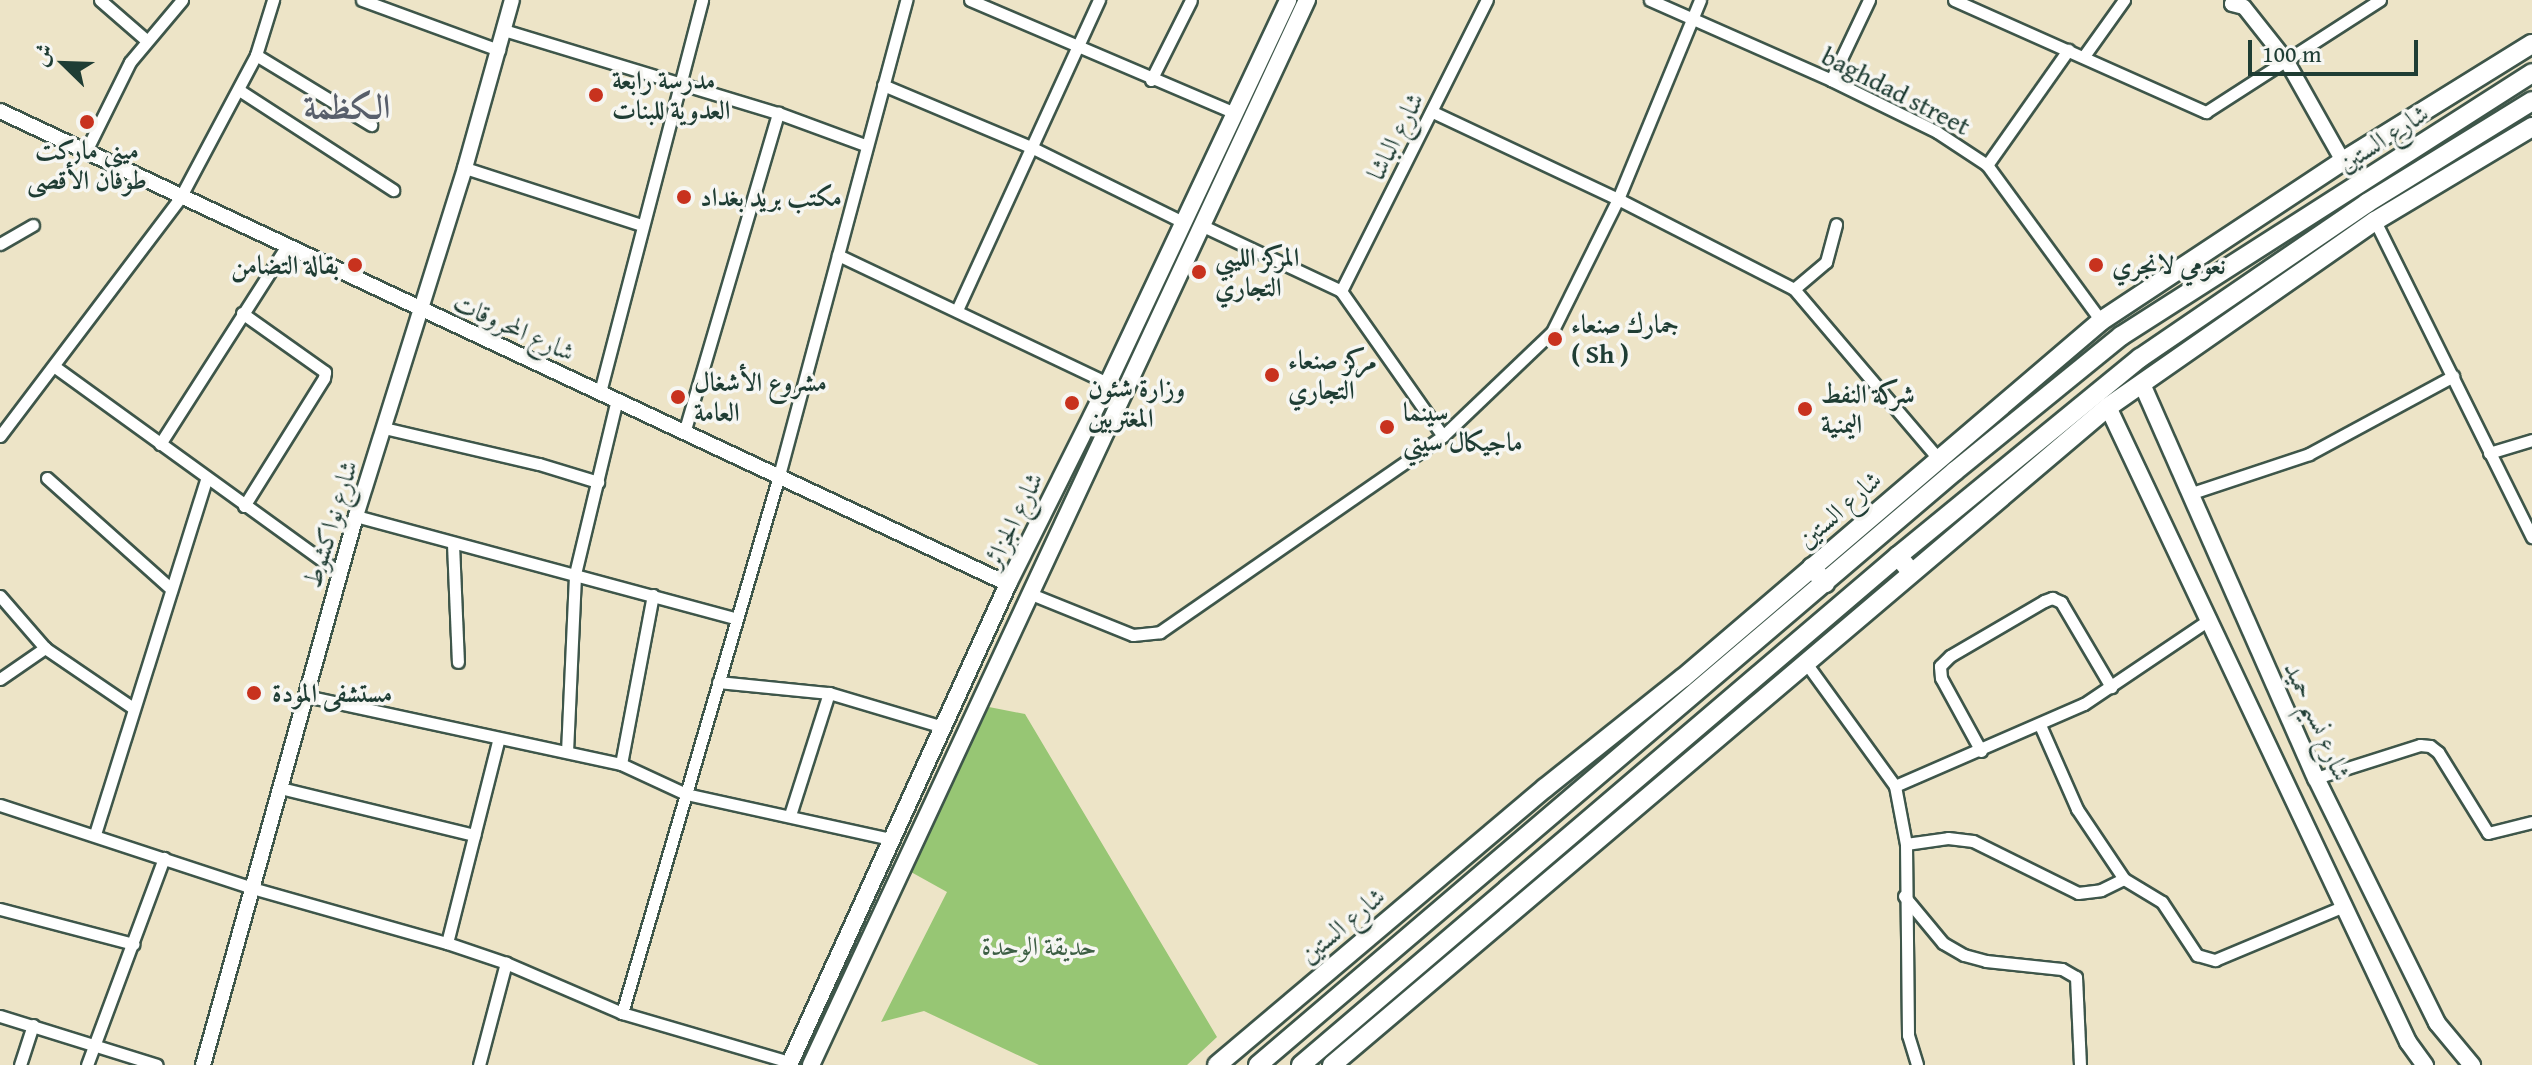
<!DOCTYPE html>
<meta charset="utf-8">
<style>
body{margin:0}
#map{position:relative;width:2532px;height:1065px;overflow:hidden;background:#ede4c7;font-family:"Gentium Book Plus",Amiri,serif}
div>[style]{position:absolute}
.green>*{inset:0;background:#97c674}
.roads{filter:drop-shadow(2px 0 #3e564a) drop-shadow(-2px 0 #3e564a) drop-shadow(0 2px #3e564a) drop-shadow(0 -2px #3e564a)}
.minor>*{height:11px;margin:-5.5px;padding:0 5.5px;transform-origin:5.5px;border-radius:5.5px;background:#fff}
.tertiary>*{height:14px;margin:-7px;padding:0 7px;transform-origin:7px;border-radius:7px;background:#fff}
.secondary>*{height:16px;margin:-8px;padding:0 8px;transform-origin:8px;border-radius:8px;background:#fff}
.primary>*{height:18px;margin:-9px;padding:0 9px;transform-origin:9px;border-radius:9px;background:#fff}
.trunk>*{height:18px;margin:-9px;padding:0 9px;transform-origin:9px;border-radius:9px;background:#fff}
.dots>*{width:22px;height:22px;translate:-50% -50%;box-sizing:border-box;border:4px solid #f6f6f2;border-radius:50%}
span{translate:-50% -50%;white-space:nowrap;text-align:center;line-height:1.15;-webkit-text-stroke:7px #f6f6f2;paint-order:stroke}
.poi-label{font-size:26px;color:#1f3d34;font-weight:700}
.left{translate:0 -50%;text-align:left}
.right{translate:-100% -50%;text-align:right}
.street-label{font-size:26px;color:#1f3d34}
.park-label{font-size:26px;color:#3d5f44}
.district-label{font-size:34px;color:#585f6b;font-weight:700}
.north{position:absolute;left:24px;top:24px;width:80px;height:80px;-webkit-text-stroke:6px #f6f6f2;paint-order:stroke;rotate:293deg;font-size:22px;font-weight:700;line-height:32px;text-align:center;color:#1f3d34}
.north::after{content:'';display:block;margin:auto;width:28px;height:36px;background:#1f3d34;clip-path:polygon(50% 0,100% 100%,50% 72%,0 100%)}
.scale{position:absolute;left:2248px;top:40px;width:170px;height:36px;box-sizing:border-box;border:4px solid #1f3d34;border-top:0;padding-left:10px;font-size:24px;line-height:28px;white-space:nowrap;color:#1f3d34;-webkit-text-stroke:6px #f6f6f2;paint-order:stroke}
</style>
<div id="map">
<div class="green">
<div style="clip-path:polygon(989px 707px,1025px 714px,1217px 1037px,1187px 1065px,1039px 1065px,924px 1011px,881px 1022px,947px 892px,911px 872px)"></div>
</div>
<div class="roads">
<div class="minor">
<div style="left:100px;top:0;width:61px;rotate:41deg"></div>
<div style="left:362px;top:0;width:146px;rotate:20.1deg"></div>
<div style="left:970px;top:0;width:288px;rotate:23.1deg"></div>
<div style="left:1650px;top:0;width:198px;rotate:23.8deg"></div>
<div style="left:1831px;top:80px;width:118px;rotate:26.1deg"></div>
<div style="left:1937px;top:132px;width:60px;rotate:33.4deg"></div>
<div style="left:1987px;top:165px;width:193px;rotate:53.8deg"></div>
<div style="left:1954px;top:0;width:276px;rotate:24deg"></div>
<div style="left:2206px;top:112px;width:207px;rotate:-32.8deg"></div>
<div style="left:504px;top:30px;width:286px;rotate:16.9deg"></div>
<div style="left:778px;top:113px;width:93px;rotate:20.2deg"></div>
<div style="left:256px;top:55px;width:135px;rotate:31.3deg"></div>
<div style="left:2084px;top:56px;width:69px;rotate:-54.5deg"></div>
<div style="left:1151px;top:80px;width:89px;rotate:-63.4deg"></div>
<div style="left:1831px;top:80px;width:89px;rotate:-64.6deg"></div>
<div style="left:883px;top:85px;width:163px;rotate:22.8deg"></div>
<div style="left:1033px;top:148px;width:167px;rotate:26.3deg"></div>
<div style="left:239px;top:90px;width:184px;rotate:33deg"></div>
<div style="left:1433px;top:112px;width:204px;rotate:25.2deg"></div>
<div style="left:1618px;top:199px;width:198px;rotate:27.1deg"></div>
<div style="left:1794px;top:289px;width:222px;rotate:49.6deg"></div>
<div style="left:86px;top:151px;width:99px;rotate:-63.7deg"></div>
<div style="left:130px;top:62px;width:81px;rotate:-50deg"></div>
<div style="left:1987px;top:165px;width:141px;rotate:-54.8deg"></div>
<div style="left:465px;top:168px;width:186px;rotate:17.9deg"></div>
<div style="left:2375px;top:221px;width:353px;rotate:63.6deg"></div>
<div style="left:1201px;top:225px;width:155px;rotate:25.2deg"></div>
<div style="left:1341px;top:291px;width:177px;rotate:54.9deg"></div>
<div style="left:0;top:244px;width:38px;rotate:-30deg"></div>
<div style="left:838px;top:255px;width:299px;rotate:25.4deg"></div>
<div style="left:1794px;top:289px;width:42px;rotate:-40.2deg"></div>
<div style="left:1826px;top:262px;width:39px;rotate:-75deg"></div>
<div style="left:1341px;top:291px;width:326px;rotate:-63.4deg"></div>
<div style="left:957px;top:310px;width:341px;rotate:-65.4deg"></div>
<div style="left:242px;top:313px;width:102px;rotate:35.4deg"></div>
<div style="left:325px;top:372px;width:6px;rotate:99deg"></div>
<div style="left:324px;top:378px;width:151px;rotate:122deg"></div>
<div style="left:55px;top:367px;width:352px;rotate:35.9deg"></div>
<div style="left:600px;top:392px;width:405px;rotate:-75.4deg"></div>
<div style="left:384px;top:428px;width:159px;rotate:13.1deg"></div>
<div style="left:539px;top:464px;width:62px;rotate:17deg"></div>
<div style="left:684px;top:433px;width:334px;rotate:-73.6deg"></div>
<div style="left:0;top:436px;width:298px;rotate:-52.9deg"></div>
<div style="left:180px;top:198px;width:162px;rotate:-62deg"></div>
<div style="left:256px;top:55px;width:58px;rotate:-72.8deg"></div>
<div style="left:160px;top:444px;width:234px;rotate:-57.4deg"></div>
<div style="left:2489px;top:453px;width:45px;rotate:-16.8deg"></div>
<div style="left:47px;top:478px;width:166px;rotate:41.8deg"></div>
<div style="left:2192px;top:493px;width:123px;rotate:-18.4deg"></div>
<div style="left:2309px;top:454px;width:164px;rotate:-28.4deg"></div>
<div style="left:356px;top:516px;width:392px;rotate:15.1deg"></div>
<div style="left:453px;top:544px;width:118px;rotate:87.6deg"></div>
<div style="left:1031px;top:594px;width:110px;rotate:21.9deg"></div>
<div style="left:1133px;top:635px;width:27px;rotate:-6deg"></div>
<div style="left:1160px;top:632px;width:344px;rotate:-34.7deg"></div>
<div style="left:1443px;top:436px;width:151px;rotate:-43.7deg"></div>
<div style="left:1552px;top:332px;width:148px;rotate:-63.6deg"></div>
<div style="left:1618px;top:199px;width:215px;rotate:-67.6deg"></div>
<div style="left:0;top:596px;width:69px;rotate:49.1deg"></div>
<div style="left:45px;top:648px;width:107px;rotate:34.3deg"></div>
<div style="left:1806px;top:663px;width:152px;rotate:54.1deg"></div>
<div style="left:1895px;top:786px;width:59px;rotate:79.3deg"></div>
<div style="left:1906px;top:844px;width:191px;rotate:89.4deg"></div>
<div style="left:1908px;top:1035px;width:31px;rotate:73deg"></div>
<div style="left:0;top:679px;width:55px;rotate:-34.6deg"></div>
<div style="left:718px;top:682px;width:112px;rotate:5.7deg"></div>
<div style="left:829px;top:693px;width:119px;rotate:16.6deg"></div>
<div style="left:306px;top:696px;width:322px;rotate:12.2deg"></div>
<div style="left:621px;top:764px;width:72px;rotate:24.8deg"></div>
<div style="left:686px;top:794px;width:210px;rotate:12.4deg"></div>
<div style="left:2040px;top:725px;width:92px;rotate:66.2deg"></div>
<div style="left:2077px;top:809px;width:84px;rotate:56.1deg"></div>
<div style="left:2124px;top:879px;width:44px;rotate:31.2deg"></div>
<div style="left:2162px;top:902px;width:64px;rotate:56.6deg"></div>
<div style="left:2197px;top:955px;width:19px;rotate:16deg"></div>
<div style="left:2215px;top:960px;width:140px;rotate:-22.7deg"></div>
<div style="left:1981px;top:751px;width:83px;rotate:-118.7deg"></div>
<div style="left:1941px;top:678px;width:12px;rotate:-95deg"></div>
<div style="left:1940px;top:666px;width:14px;rotate:-45deg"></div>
<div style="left:1950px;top:656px;width:109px;rotate:-30.3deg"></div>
<div style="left:2044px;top:601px;width:9px;rotate:-21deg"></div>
<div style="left:2052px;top:598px;width:10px;rotate:24deg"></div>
<div style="left:2061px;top:602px;width:99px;rotate:59.5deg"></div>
<div style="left:567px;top:752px;width:178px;rotate:-87.4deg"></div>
<div style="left:575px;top:574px;width:180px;rotate:-76.5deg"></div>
<div style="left:621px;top:764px;width:172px;rotate:-79.3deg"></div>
<div style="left:2316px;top:778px;width:109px;rotate:-17.6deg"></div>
<div style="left:2420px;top:745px;width:10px;rotate:6deg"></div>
<div style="left:2430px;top:746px;width:10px;rotate:37deg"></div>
<div style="left:2438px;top:752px;width:95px;rotate:58.3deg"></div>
<div style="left:2488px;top:833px;width:45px;rotate:-14deg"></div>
<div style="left:1895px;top:786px;width:206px;rotate:-23.5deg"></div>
<div style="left:2084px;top:704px;width:152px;rotate:-34deg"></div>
<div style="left:280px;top:788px;width:200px;rotate:13.6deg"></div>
<div style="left:0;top:805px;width:265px;rotate:18.2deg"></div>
<div style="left:252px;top:888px;width:203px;rotate:15.8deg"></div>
<div style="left:447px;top:943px;width:62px;rotate:18.7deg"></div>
<div style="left:506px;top:963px;width:126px;rotate:23.3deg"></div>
<div style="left:622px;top:1013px;width:175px;rotate:16.3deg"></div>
<div style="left:790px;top:815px;width:128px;rotate:-72.3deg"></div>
<div style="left:95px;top:834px;width:372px;rotate:-72.6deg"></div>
<div style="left:1906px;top:844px;width:42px;rotate:-8.1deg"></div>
<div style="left:1948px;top:838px;width:25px;rotate:7deg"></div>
<div style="left:1973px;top:841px;width:117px;rotate:26.3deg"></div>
<div style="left:2078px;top:893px;width:23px;rotate:-7deg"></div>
<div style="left:2101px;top:890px;width:25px;rotate:-26deg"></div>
<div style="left:1904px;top:896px;width:61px;rotate:50.3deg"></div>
<div style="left:1943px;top:943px;width:24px;rotate:30deg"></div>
<div style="left:1964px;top:955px;width:23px;rotate:15deg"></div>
<div style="left:1986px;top:961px;width:76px;rotate:6deg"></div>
<div style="left:2062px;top:969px;width:16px;rotate:30deg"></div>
<div style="left:2076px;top:977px;width:88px;rotate:87.4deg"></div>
<div style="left:0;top:909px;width:138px;rotate:14.7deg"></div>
<div style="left:447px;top:943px;width:211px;rotate:-75.8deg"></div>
<div style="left:622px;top:1013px;width:556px;rotate:-73.72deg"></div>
<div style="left:778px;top:479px;width:496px;rotate:-75deg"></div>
<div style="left:0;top:1016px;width:164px;rotate:17.3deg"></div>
<div style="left:20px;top:1065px;width:42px;rotate:-72deg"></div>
<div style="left:87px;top:1065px;width:221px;rotate:-69.6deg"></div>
<div style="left:479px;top:1065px;width:106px;rotate:-75.2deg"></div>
</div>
<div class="tertiary">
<div style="left:2234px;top:0;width:4px;rotate:117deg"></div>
<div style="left:2232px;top:4px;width:12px;rotate:14deg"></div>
<div style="left:2244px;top:7px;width:68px;rotate:51.6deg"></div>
<div style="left:2286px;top:60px;width:116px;rotate:60.6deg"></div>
<div style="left:0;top:111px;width:1113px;rotate:25.14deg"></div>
<div style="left:203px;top:1065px;width:570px;rotate:-74.43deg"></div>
<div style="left:356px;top:516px;width:365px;rotate:-72.6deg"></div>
<div style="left:465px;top:168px;width:174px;rotate:-74.4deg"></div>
</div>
<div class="secondary">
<div style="left:2142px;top:384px;width:431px;rotate:66.2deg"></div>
<div style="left:2316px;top:778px;width:273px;rotate:63.7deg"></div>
<div style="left:2437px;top:1023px;width:55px;rotate:50.2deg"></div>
<div style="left:2108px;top:407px;width:702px;rotate:64.71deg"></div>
<div style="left:2408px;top:1042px;width:29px;rotate:54deg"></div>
<div style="left:789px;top:1065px;width:529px;rotate:-65.52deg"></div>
<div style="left:1008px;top:584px;width:225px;rotate:-63.5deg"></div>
<div style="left:1108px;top:383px;width:423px;rotate:-64.8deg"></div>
<div style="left:811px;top:1065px;width:1175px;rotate:-65.03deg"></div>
</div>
<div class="primary">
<div style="left:1217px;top:1065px;width:429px;rotate:-40.2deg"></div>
<div style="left:1545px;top:788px;width:176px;rotate:-38.6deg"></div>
<div style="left:1683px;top:678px;width:550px;rotate:-40.5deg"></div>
<div style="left:2101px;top:321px;width:290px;rotate:-33.5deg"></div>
<div style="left:2343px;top:161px;width:222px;rotate:-31.8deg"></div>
<div style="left:1332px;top:1065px;width:1017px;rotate:-40.3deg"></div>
<div style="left:2108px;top:407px;width:325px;rotate:-34.9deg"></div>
<div style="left:2375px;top:221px;width:183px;rotate:-30.9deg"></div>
</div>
<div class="trunk">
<div style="left:1898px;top:556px;width:21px;rotate:51deg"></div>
<div style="left:1812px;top:567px;width:21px;rotate:51deg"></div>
<div style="left:1258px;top:1065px;width:916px;rotate:-40.44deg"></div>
<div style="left:1955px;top:471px;width:214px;rotate:-39.1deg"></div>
<div style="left:2121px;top:336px;width:488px;rotate:-32.6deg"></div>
<div style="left:1301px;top:1065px;width:785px;rotate:-40.45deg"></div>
<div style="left:1898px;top:556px;width:313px;rotate:-39.3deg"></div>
<div style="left:2140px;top:358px;width:275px;rotate:-34.3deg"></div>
<div style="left:2367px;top:203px;width:194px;rotate:-31.7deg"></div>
</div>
</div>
<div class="dots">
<div style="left:596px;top:95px;background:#c8321e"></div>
<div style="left:87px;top:122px;background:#c8321e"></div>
<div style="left:684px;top:197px;background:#c8321e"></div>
<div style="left:355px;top:265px;background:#c8321e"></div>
<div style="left:2096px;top:265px;background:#c8321e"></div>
<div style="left:1199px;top:272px;background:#c8321e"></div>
<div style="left:1555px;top:339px;background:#c8321e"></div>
<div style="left:1272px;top:375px;background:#c8321e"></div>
<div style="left:678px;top:397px;background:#c8321e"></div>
<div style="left:1072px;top:403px;background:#c8321e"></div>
<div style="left:1805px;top:409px;background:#c8321e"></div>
<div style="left:1387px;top:427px;background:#c8321e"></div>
<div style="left:254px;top:693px;background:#c8321e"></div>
</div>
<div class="poi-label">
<span class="left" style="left:612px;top:95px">مدرسة رابعة<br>العدوية للبنات</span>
<span style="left:87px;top:165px">ميني ماركت<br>طوفان الأقصى</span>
<span class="left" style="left:700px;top:197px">مكتب بريد بغداد</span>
<span class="left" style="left:1215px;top:272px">المركز الليبي<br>التجاري</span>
<span class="right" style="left:339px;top:265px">بقالة التضامن</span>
<span class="left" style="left:2112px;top:265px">نعومي لانجري</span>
<span class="left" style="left:1571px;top:339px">جمارك صنعاء<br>( Sh )</span>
<span class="left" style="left:1288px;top:375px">مركز صنعاء<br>التجاري</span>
<span class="left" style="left:694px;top:397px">مشروع الأشغال<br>العامة</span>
<span class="left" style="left:1088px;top:403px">وزارة شئون<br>المغتربين</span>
<span class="left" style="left:1821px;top:409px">شركة النفط<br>اليمنية</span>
<span class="left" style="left:1403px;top:427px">سينما<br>ماجيكال سيتي</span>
<span class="left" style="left:272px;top:693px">مستشفى المودة</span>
</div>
<div class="street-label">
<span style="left:1896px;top:91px;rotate:27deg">baghdad street</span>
<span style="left:1395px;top:136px;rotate:-63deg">شارع الباشا</span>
<span style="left:2383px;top:138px;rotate:-33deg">شارع الستين</span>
<span style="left:514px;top:327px;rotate:24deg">شارع المحروقات</span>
<span style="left:1839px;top:509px;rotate:-41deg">شارع الستين</span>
<span style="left:1013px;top:520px;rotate:-64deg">شارع الجزائر</span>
<span style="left:330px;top:524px;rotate:-73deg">شارع نواكشوط</span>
<span style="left:2318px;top:721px;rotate:66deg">شارع نسيم حميد</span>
<span style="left:1342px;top:925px;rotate:-40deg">شارع الستين</span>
</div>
<div class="park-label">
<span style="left:1039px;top:946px">حديقة الوحدة</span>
</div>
<div class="district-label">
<span style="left:347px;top:106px">الكظمة</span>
</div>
<div class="north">ش</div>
<div class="scale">100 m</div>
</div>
